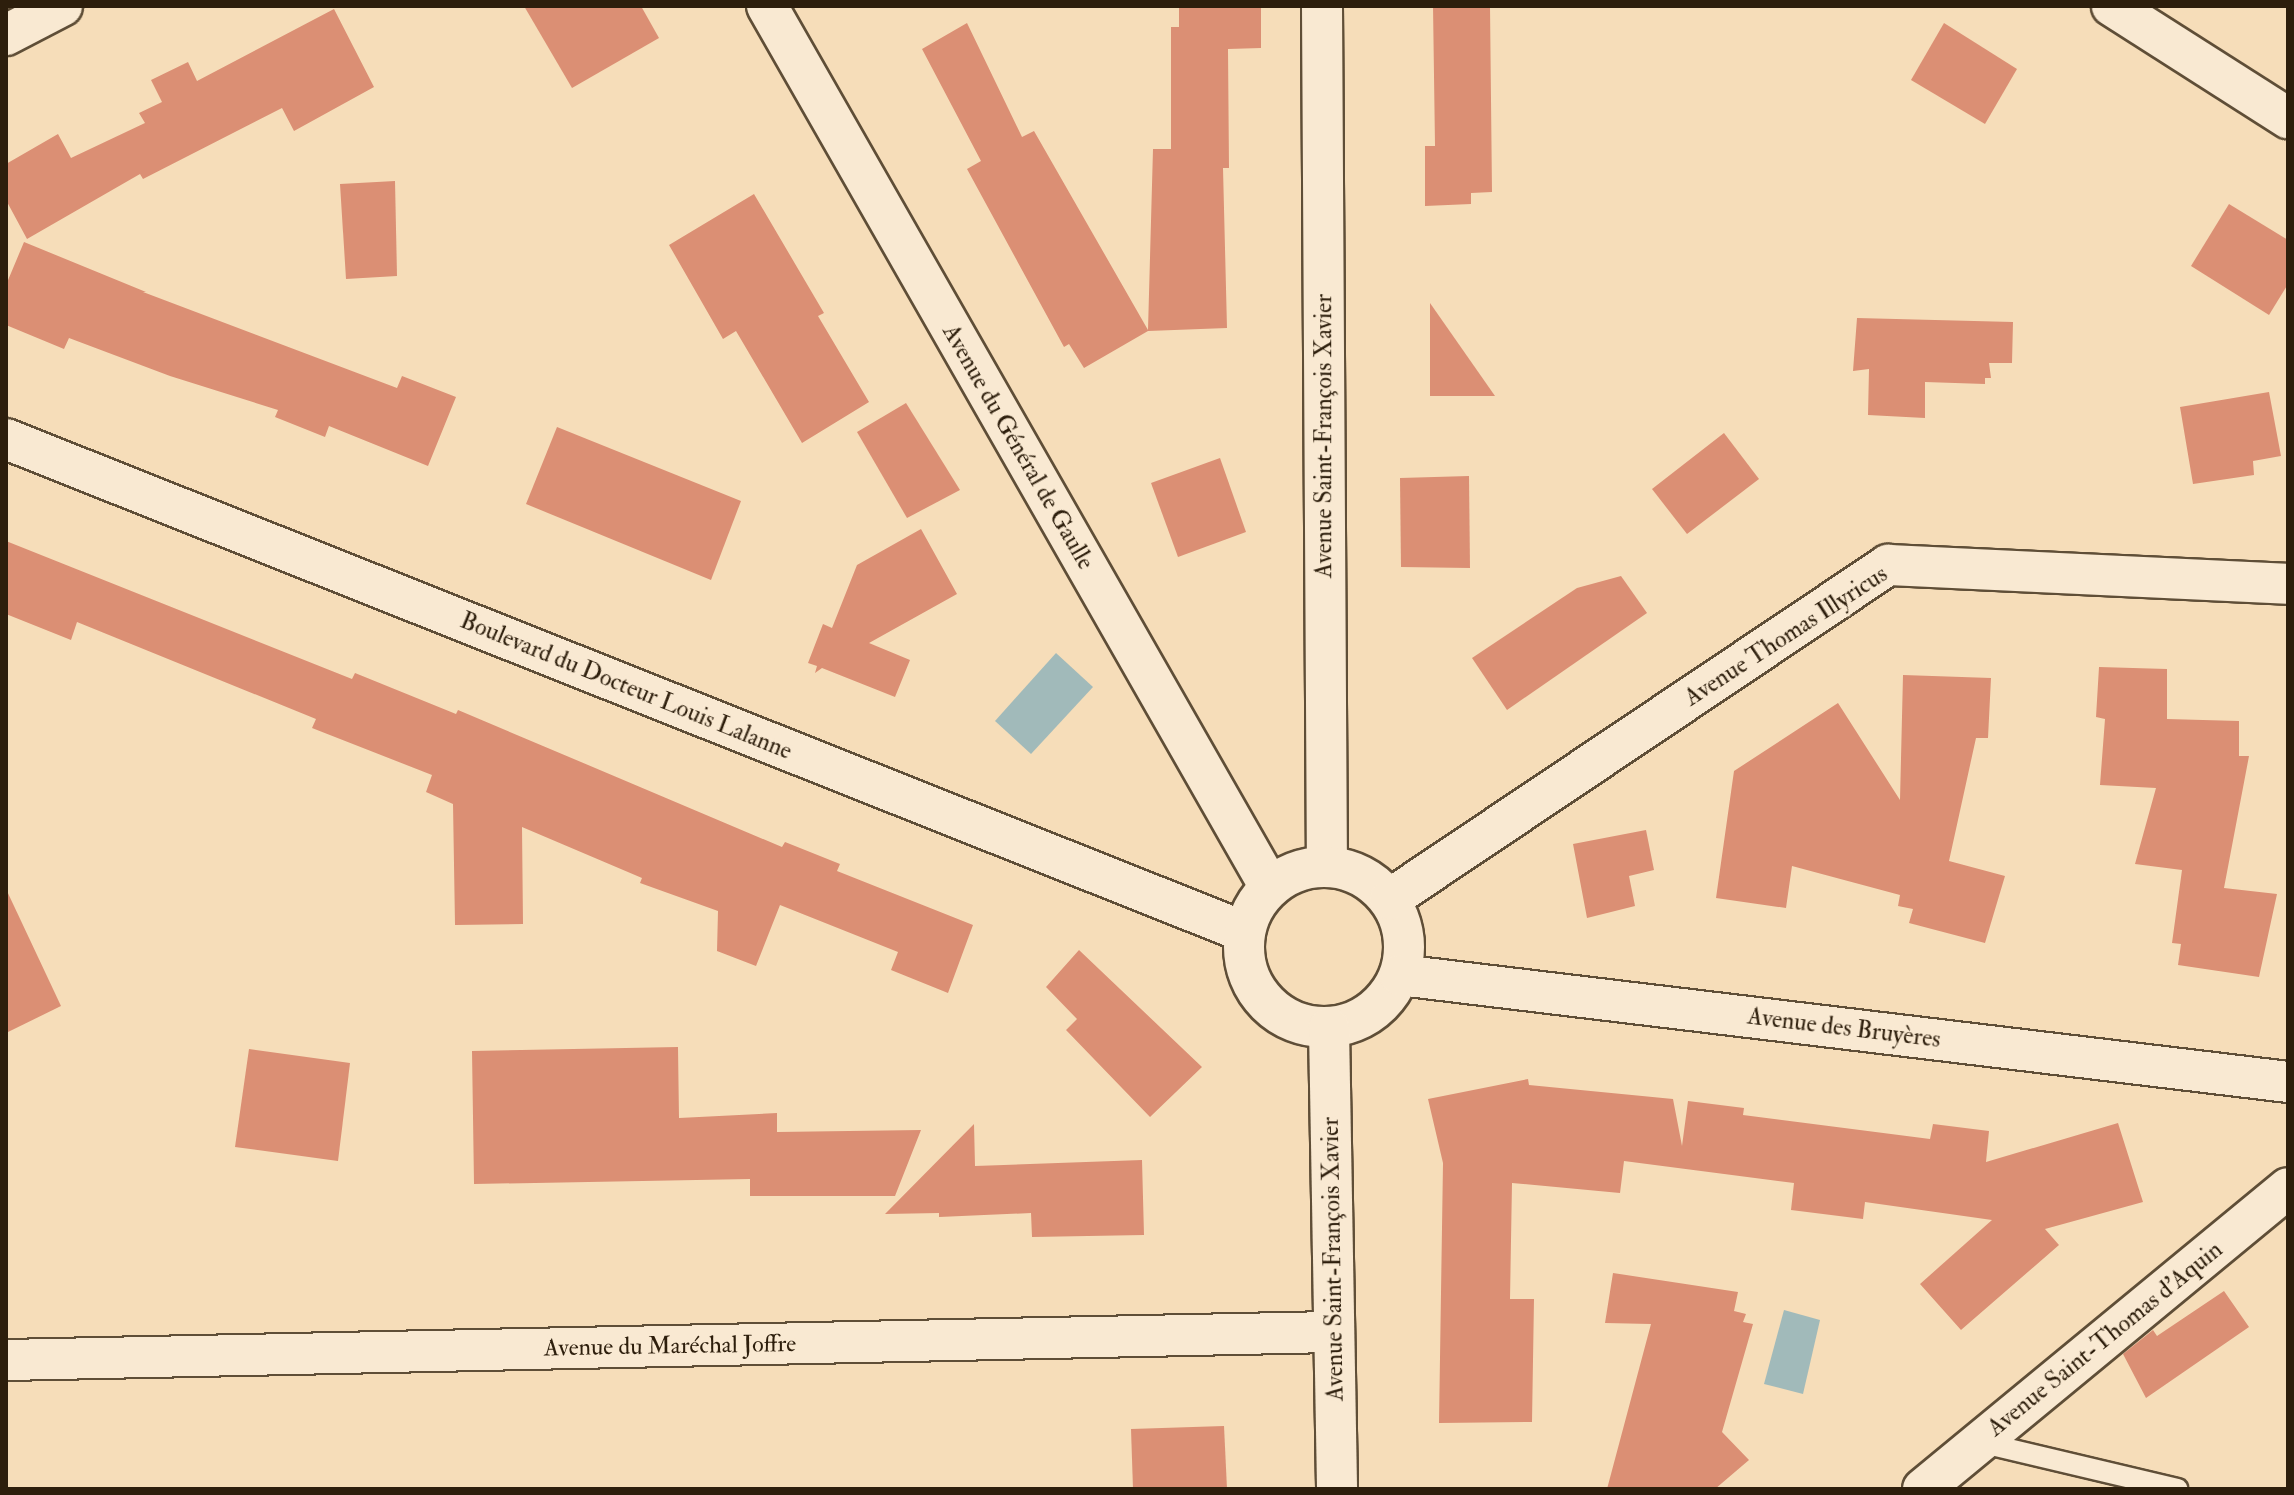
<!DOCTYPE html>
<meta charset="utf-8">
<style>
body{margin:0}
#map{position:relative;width:2294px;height:1495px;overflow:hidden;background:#f6ddb9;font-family:"IM FELL Double Pica",serif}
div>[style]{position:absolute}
.water>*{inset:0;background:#a1baba}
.building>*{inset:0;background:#db8f74}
.roads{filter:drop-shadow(2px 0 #5f4e37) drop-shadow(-2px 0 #5f4e37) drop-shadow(0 2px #5f4e37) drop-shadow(0 -2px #5f4e37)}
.service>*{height:20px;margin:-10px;padding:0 10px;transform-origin:10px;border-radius:10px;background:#f9e9d2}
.minor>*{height:40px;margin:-20px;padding:0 20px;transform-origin:20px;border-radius:20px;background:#f9e9d2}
.minor>.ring{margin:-20px;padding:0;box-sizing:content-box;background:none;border:40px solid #f9e9d2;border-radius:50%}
span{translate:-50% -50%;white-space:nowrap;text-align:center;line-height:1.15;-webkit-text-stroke:6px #f9e9d2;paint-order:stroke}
.street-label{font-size:24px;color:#2d1e0c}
.frame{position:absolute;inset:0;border:8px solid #2d1e0c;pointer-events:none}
</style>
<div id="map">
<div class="water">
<div style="clip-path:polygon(1056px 653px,1093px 687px,1031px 754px,995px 721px)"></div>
<div style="clip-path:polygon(1784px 1310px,1820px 1320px,1803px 1394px,1764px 1384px)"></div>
</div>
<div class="building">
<div style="clip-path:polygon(524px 6px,641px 6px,659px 38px,572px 88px)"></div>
<div style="clip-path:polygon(1179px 6px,1261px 6px,1261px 48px,1228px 49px,1229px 168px,1223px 168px,1227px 328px,1148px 331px,1084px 368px,1069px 344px,1064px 347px,967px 169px,981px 161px,922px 49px,967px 23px,1022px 137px,1034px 131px,1148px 330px,1153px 149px,1171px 149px,1171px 27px,1179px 27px)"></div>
<div style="clip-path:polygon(1433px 6px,1490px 6px,1492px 192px,1471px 193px,1471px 204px,1425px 206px,1425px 146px,1435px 146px)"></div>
<div style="clip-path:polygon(334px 9px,374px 87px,294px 131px,282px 108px,143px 179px,140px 174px,27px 239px,6px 200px,6px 164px,58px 134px,71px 158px,145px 123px,139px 113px,162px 102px,151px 80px,188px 62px,197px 81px)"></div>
<div style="clip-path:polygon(1944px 23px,2017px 69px,1985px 124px,1911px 80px)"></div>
<div style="clip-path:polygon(395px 181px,397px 276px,346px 279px,340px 184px)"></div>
<div style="clip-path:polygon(754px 194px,824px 313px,818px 316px,869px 402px,802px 443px,736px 331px,723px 339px,669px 245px)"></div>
<div style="clip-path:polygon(2229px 204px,2288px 240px,2288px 284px,2269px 315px,2191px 266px)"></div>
<div style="clip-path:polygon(24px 242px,146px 292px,143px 292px,397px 388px,402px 376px,456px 397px,428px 466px,329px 426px,325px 437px,275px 417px,278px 410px,170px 376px,69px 338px,64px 349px,6px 325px,6px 285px)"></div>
<div style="clip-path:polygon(1430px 303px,1495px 396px,1430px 396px)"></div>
<div style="clip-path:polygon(1857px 318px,2013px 322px,2012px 363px,1989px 363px,1991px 378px,1985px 378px,1985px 384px,1925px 382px,1925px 418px,1868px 415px,1869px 369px,1853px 371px)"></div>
<div style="clip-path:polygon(2269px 392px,2281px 456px,2253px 461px,2254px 475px,2193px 484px,2180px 407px)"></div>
<div style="clip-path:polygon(906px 403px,960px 490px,907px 518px,857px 432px)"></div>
<div style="clip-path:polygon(557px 427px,741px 501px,711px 580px,526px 504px)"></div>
<div style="clip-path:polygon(1724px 433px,1759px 479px,1687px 534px,1652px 489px)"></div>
<div style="clip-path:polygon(1220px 458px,1246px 532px,1178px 557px,1151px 483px)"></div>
<div style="clip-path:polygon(1469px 476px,1470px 568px,1401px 567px,1400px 478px)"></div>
<div style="clip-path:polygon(921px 529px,957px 594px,869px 643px,910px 660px,895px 697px,822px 668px,815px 673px,817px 666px,808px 663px,823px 624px,832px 628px,857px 565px)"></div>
<div style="clip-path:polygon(6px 541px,352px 679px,355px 673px,456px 714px,458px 710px,782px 847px,785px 842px,840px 864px,837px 871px,973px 925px,948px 993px,891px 970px,898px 952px,780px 905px,756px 966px,717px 951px,718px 911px,640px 883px,642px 878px,522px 827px,523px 924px,455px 925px,453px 804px,426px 792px,432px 775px,312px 728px,316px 719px,77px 622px,71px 640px,6px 614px)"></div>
<div style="clip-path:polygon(1621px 576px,1647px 613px,1507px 710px,1472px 658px,1577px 588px)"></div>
<div style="clip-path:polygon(2099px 667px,2167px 669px,2167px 719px,2239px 721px,2239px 756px,2249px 756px,2224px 888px,2277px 894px,2259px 977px,2178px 965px,2181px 944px,2172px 943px,2182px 870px,2135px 864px,2156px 788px,2100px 785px,2105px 719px,2096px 717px)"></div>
<div style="clip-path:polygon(1903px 675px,1991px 678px,1988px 738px,1976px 738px,1949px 861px,2005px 876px,1985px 943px,1909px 923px,1913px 909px,1898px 906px,1900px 895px,1792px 866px,1786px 908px,1716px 898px,1734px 771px,1838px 703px,1900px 800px)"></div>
<div style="clip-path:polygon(1646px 830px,1654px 870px,1629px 876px,1635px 906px,1587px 918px,1573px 844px)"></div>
<div style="clip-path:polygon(6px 889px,61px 1006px,6px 1033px)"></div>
<div style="clip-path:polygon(1079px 950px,1202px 1067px,1150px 1117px,1066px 1030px,1077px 1019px,1046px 987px)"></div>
<div style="clip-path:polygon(678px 1047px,679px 1118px,777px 1113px,777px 1132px,921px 1130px,895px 1196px,750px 1196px,750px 1179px,474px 1184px,472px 1051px)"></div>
<div style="clip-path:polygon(249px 1049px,350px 1063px,338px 1161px,235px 1147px)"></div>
<div style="clip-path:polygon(1528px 1079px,1529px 1085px,1673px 1099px,1682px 1146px,1688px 1101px,1744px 1108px,1743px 1115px,1930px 1139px,1933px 1124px,1989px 1131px,1986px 1162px,2118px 1123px,2143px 1202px,2045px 1229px,2059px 1245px,1961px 1330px,1920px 1284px,1992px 1220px,1865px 1202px,1863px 1219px,1791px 1210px,1794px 1183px,1624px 1161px,1620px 1193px,1512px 1183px,1510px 1299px,1534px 1299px,1532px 1422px,1439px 1423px,1443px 1163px,1428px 1099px)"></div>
<div style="clip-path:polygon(974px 1124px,975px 1166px,1142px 1160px,1144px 1235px,1032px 1237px,1031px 1213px,939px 1217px,939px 1213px,885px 1214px)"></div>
<div style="clip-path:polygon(1613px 1273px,1738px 1292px,1734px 1311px,1746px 1314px,1743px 1322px,1753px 1324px,1722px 1432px,1749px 1460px,1715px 1489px,1607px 1489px,1651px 1324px,1605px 1323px)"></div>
<div style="clip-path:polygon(2224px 1291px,2249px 1327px,2146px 1398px,2123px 1354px,2153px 1330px,2157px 1336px)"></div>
<div style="clip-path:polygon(1224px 1426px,1227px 1489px,1133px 1489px,1131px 1429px)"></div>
</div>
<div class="roads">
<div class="service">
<div style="left:1979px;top:1442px;width:204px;rotate:13.3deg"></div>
</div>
<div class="minor">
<div style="left:767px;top:6px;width:1014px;rotate:60.28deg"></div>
<div style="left:1322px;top:6px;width:861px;rotate:89.67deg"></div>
<div style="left:2112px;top:6px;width:209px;rotate:32.5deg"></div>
<div style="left:6px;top:35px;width:63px;rotate:-27.4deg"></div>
<div style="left:6px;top:439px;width:1333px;rotate:21.7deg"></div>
<div class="ring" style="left:1244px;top:867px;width:120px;height:120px"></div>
<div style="left:1390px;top:899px;width:600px;rotate:-33.85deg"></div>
<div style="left:1888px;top:565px;width:400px;rotate:2.7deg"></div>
<div style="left:1400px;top:975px;width:894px;rotate:6.87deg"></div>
<div style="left:1329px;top:1028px;width:461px;rotate:89deg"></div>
<div style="left:6px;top:1360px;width:1327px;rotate:-1.21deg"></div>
<div style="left:1923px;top:1489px;width:473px;rotate:-39.5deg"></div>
</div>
</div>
<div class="street-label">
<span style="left:1324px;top:436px;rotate:-90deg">Avenue Saint-François Xavier</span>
<span style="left:1018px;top:447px;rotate:60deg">Avenue du Général de Gaulle</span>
<span style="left:1786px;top:636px;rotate:-33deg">Avenue Thomas Illyricus</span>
<span style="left:626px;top:686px;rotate:22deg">Boulevard du Docteur Louis Lalanne</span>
<span style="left:1844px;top:1028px;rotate:7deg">Avenue des Bruyères</span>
<span style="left:1333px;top:1259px;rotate:-91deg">Avenue Saint-François Xavier</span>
<span style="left:2105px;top:1339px;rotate:-39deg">Avenue Saint-Thomas d'Aquin</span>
<span style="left:670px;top:1346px;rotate:-1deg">Avenue du Maréchal Joffre</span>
</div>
<div class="frame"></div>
</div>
